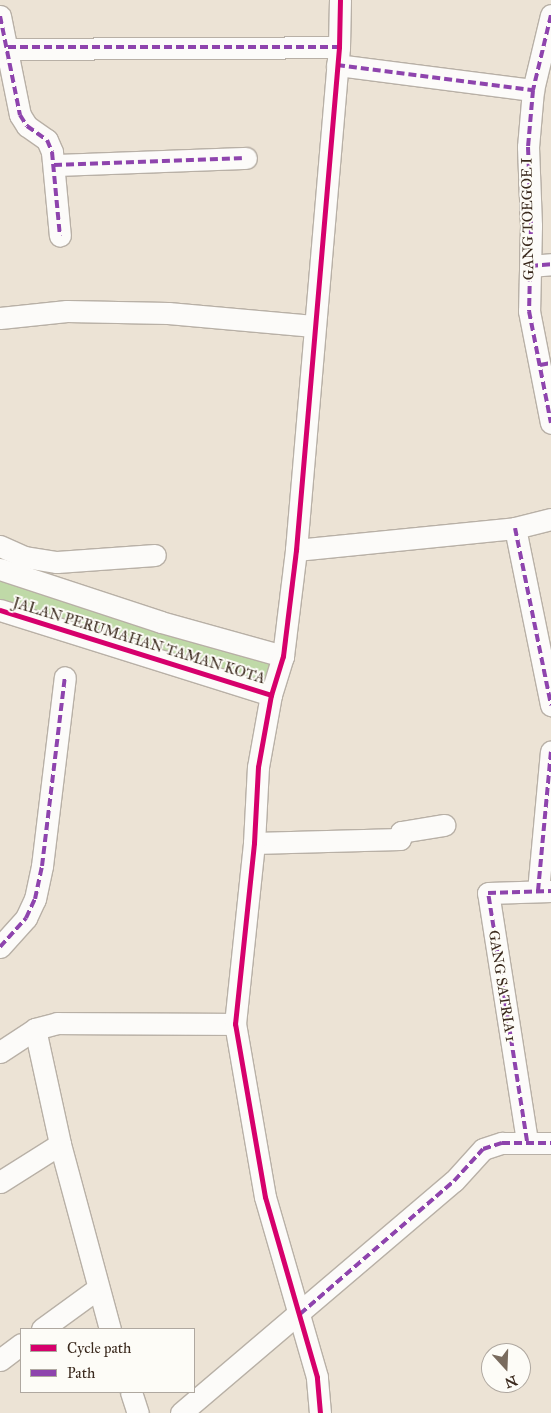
<!DOCTYPE html>
<style>
body{margin:0}
#map{position:relative;width:551px;height:1413px;overflow:hidden;background:#ece3d5;font-family:"IM FELL Great Primer",serif}
div>[style]{position:absolute}
.green>*{inset:0;background:#bfd9a7}
.roads{filter:drop-shadow(1px 0 #b8b0a6) drop-shadow(-1px 0 #b8b0a6) drop-shadow(0 1px #b8b0a6) drop-shadow(0 -1px #b8b0a6)}
.street>*{height:21px;margin:-10.5px;padding:0 10.5px;transform-origin:10.5px;border-radius:10.5px;background:#fcfbf9}
.quiet>*{height:4px;margin-top:-2px;transform-origin:0;background:repeating-linear-gradient(90deg,#8e44ad 0 8px,transparent 0 12px)}
.cycleway>*{height:5px;margin:-2.5px;padding:0 2.5px;transform-origin:2.5px;border-radius:2.5px;background:#d6006c}
span{translate:-50% -50%;white-space:nowrap;text-align:center;line-height:1.15;-webkit-text-stroke:4px #fdfcf7;paint-order:stroke}
.street-label{font-size:15px;color:#3b2a1e}
.legend{position:absolute;left:20px;top:1328px;width:175px;height:65px;box-sizing:border-box;background:#fdfcf7;border:1px solid #afa8a0;margin:0;padding:6px 9px;list-style:none;font-size:15px;color:#3b2a1e}
.legend li{display:flex;align-items:center;gap:10px;height:25px}
.legend b{width:25px;border:1px solid #afa8a0}
.north{position:absolute;left:481px;top:1343px;width:50px;height:50px;box-sizing:border-box;background:#fdfcf7;border:1px solid #afa8a0;border-radius:50%;rotate:160deg;font-size:14px;font-weight:700;line-height:20px;text-align:center;color:#3b2a1e}
.north::after{content:'';display:block;margin:auto;width:18px;height:22px;background:#796b5e;clip-path:polygon(50% 0,100% 100%,50% 72%,0 100%)}
</style>
<div id="map">
<div class="green">
<div style="clip-path:polygon(0 569px,283px 656px,271px 695px,0 610px)"></div>
</div>
<div class="roads">
<div class="street">
<div style="left:551px;top:15px;width:77px;rotate:103.5deg"></div>
<div style="left:533px;top:90px;width:57px;rotate:95deg"></div>
<div style="left:528px;top:147px;width:79px;rotate:87.8deg"></div>
<div style="left:531px;top:226px;width:85px;rotate:91.3deg"></div>
<div style="left:529px;top:311px;width:114px;rotate:78.9deg"></div>
<div style="left:0;top:16px;width:101px;rotate:78.6deg"></div>
<div style="left:20px;top:115px;width:13px;rotate:58deg"></div>
<div style="left:27px;top:126px;width:24px;rotate:35deg"></div>
<div style="left:47px;top:140px;width:13px;rotate:67deg"></div>
<div style="left:52px;top:152px;width:84px;rotate:84.6deg"></div>
<div style="left:0;top:49px;width:339px;rotate:-0.3deg"></div>
<div style="left:337px;top:65px;width:198px;rotate:7.3deg"></div>
<div style="left:54px;top:165px;width:192px;rotate:-2.1deg"></div>
<div style="left:530px;top:266px;width:21px;rotate:-5deg"></div>
<div style="left:0;top:318px;width:67px;rotate:-6deg"></div>
<div style="left:67px;top:311px;width:101px;rotate:1.1deg"></div>
<div style="left:168px;top:313px;width:146px;rotate:5.1deg"></div>
<div style="left:515px;top:528px;width:181px;rotate:78.5deg"></div>
<div style="left:0;top:546px;width:27px;rotate:24deg"></div>
<div style="left:25px;top:557px;width:32px;rotate:9deg"></div>
<div style="left:57px;top:562px;width:98px;rotate:-4.1deg"></div>
<div style="left:296px;top:550px;width:220px;rotate:-5.7deg"></div>
<div style="left:515px;top:528px;width:37px;rotate:-14deg"></div>
<div style="left:0;top:569px;width:169px;rotate:18.2deg"></div>
<div style="left:161px;top:622px;width:127px;rotate:15.6deg"></div>
<div style="left:0;top:610px;width:284px;rotate:17.4deg"></div>
<div style="left:254px;top:843px;width:146px;rotate:-1.6deg"></div>
<div style="left:400px;top:839px;width:7px;rotate:-82deg"></div>
<div style="left:401px;top:832px;width:44px;rotate:-9.2deg"></div>
<div style="left:538px;top:891px;width:140px;rotate:-84.7deg"></div>
<div style="left:0;top:947px;width:39px;rotate:-48deg"></div>
<div style="left:26px;top:918px;width:21px;rotate:-65deg"></div>
<div style="left:35px;top:899px;width:34px;rotate:-78deg"></div>
<div style="left:42px;top:866px;width:190px;rotate:-83.1deg"></div>
<div style="left:35px;top:1029px;width:118px;rotate:77.7deg"></div>
<div style="left:60px;top:1144px;width:192px;rotate:74.9deg"></div>
<div style="left:0;top:1052px;width:42px;rotate:-33.3deg"></div>
<div style="left:35px;top:1029px;width:23px;rotate:-15deg"></div>
<div style="left:57px;top:1023px;width:178px;rotate:0.3deg"></div>
<div style="left:527px;top:1141px;width:251px;rotate:-98.9deg"></div>
<div style="left:488px;top:893px;width:63px;rotate:-1.8deg"></div>
<div style="left:0;top:1182px;width:71px;rotate:-32.3deg"></div>
<div style="left:42px;top:1329px;width:68px;rotate:-36deg"></div>
<div style="left:0;top:1360px;width:26px;rotate:-37deg"></div>
<div style="left:131px;top:1392px;width:22px;rotate:72deg"></div>
<div style="left:181px;top:1413px;width:358px;rotate:-40.4deg"></div>
<div style="left:454px;top:1181px;width:43px;rotate:-47.8deg"></div>
<div style="left:483px;top:1149px;width:20px;rotate:-18deg"></div>
<div style="left:502px;top:1143px;width:49px"></div>
<div style="left:320px;top:1413px;width:36px;rotate:-95deg"></div>
<div style="left:317px;top:1377px;width:187px;rotate:-106.1deg"></div>
<div style="left:265px;top:1197px;width:176px;rotate:-99.8deg"></div>
<div style="left:235px;top:1024px;width:182px;rotate:-84deg"></div>
<div style="left:254px;top:843px;width:76px;rotate:-87deg"></div>
<div style="left:258px;top:767px;width:73px;rotate:-79.8deg"></div>
<div style="left:271px;top:695px;width:41px;rotate:-72.9deg"></div>
<div style="left:283px;top:656px;width:107px;rotate:-83deg"></div>
<div style="left:296px;top:550px;width:505px;rotate:-85.11deg"></div>
<div style="left:339px;top:47px;width:47px;rotate:-88.8deg"></div>
</div>
</div>
<div class="quiet">
<div style="left:551px;top:15px;width:77px;rotate:103.5deg"></div>
<div style="left:533px;top:90px;width:57px;rotate:95deg"></div>
<div style="left:528px;top:147px;width:79px;rotate:87.8deg"></div>
<div style="left:531px;top:226px;width:85px;rotate:91.3deg"></div>
<div style="left:529px;top:311px;width:114px;rotate:78.9deg"></div>
<div style="left:0;top:16px;width:101px;rotate:78.6deg"></div>
<div style="left:20px;top:115px;width:13px;rotate:58deg"></div>
<div style="left:27px;top:126px;width:24px;rotate:35deg"></div>
<div style="left:47px;top:140px;width:13px;rotate:67deg"></div>
<div style="left:52px;top:152px;width:84px;rotate:84.6deg"></div>
<div style="left:8px;top:47px;width:331px"></div>
<div style="left:337px;top:65px;width:198px;rotate:7.3deg"></div>
<div style="left:54px;top:165px;width:192px;rotate:-2.1deg"></div>
<div style="left:530px;top:266px;width:21px;rotate:-5deg"></div>
<div style="left:540px;top:365px;width:11px;rotate:-10deg"></div>
<div style="left:515px;top:528px;width:181px;rotate:78.5deg"></div>
<div style="left:538px;top:891px;width:140px;rotate:-84.7deg"></div>
<div style="left:0;top:947px;width:39px;rotate:-48deg"></div>
<div style="left:26px;top:918px;width:21px;rotate:-65deg"></div>
<div style="left:35px;top:899px;width:34px;rotate:-78deg"></div>
<div style="left:42px;top:866px;width:190px;rotate:-83.1deg"></div>
<div style="left:527px;top:1141px;width:251px;rotate:-98.9deg"></div>
<div style="left:488px;top:893px;width:63px;rotate:-1.8deg"></div>
<div style="left:300px;top:1314px;width:203px;rotate:-40.8deg"></div>
<div style="left:454px;top:1181px;width:43px;rotate:-47.8deg"></div>
<div style="left:483px;top:1149px;width:20px;rotate:-18deg"></div>
<div style="left:502px;top:1143px;width:49px"></div>
</div>
<div class="cycleway">
<div style="left:0;top:610px;width:284px;rotate:17.4deg"></div>
<div style="left:320px;top:1413px;width:36px;rotate:-95deg"></div>
<div style="left:317px;top:1377px;width:187px;rotate:-106.1deg"></div>
<div style="left:265px;top:1197px;width:176px;rotate:-99.8deg"></div>
<div style="left:235px;top:1024px;width:182px;rotate:-84deg"></div>
<div style="left:254px;top:843px;width:76px;rotate:-87deg"></div>
<div style="left:258px;top:767px;width:73px;rotate:-79.8deg"></div>
<div style="left:271px;top:695px;width:41px;rotate:-72.9deg"></div>
<div style="left:283px;top:656px;width:107px;rotate:-83deg"></div>
<div style="left:296px;top:550px;width:505px;rotate:-85.11deg"></div>
<div style="left:339px;top:47px;width:47px;rotate:-88.8deg"></div>
</div>
<div class="street-label">
<span style="left:528px;top:219px;rotate:-91deg">GANG TOEGOE I</span>
<span style="left:139px;top:641px;rotate:17deg">JALAN PERUMAHAN TAMAN KOTA</span>
<span style="left:502px;top:986px;rotate:81deg">GANG SATRIA 1</span>
</div>
<ul class="legend">
<li><b style="height:6px;background:#d6006c"></b>Cycle path</li>
<li><b style="height:6px;background:#8e44ad"></b>Path</li>
</ul>
<div class="north">N</div>
</div>
